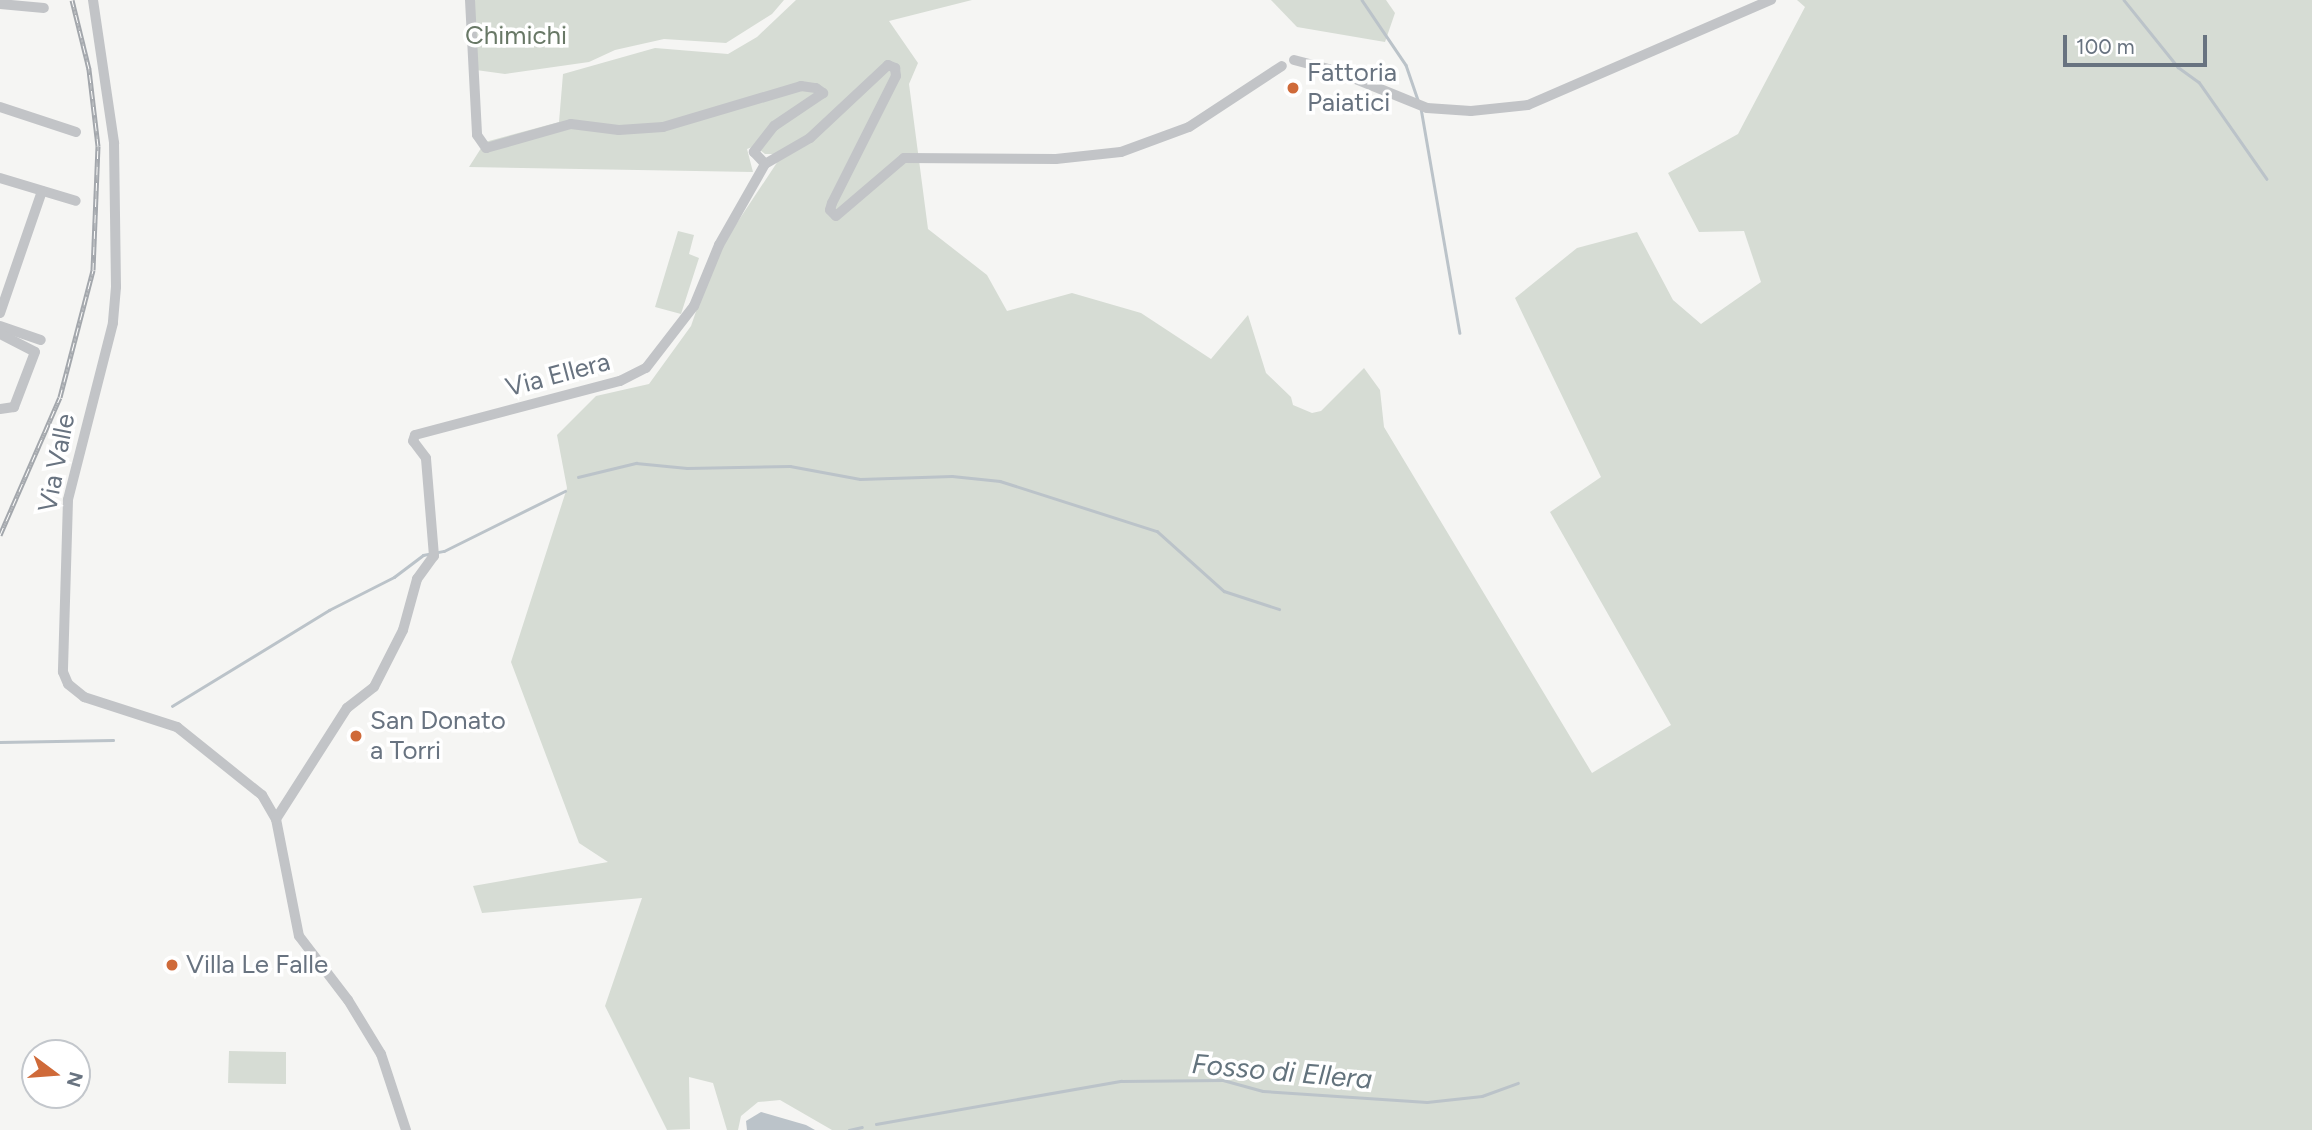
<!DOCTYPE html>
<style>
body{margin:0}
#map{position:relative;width:2312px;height:1130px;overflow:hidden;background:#f5f5f3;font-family:Figtree,sans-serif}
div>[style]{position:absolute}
.green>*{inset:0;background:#d6dcd4}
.water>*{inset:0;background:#bbc3c9}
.stream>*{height:2.5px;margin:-1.25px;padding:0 1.25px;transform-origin:1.25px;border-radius:1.25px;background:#bbc3c9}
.minor>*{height:10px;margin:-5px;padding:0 5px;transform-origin:5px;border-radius:5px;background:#c2c4c7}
.rail>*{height:5px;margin-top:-2.5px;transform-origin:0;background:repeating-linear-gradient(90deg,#fff 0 8px,#a3a7ac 0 16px);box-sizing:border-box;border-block:2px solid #a3a7ac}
.dots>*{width:19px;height:19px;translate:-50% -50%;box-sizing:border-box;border:4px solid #fff;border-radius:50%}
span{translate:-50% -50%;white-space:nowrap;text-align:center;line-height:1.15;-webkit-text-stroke:7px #fff;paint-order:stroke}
.park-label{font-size:26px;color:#687866}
.poi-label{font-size:26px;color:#687380}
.left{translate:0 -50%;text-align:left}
.street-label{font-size:26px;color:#687380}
.water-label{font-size:28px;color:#63737d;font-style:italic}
.north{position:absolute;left:21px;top:1039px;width:70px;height:70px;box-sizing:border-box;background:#fff;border:2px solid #c3c7cc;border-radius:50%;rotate:106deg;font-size:19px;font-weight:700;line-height:28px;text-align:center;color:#687380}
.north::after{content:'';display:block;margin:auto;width:24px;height:32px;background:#cf6a39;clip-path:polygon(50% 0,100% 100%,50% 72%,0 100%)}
.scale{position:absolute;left:2063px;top:35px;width:144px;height:32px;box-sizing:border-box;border:4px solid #687380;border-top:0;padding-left:9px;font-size:21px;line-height:24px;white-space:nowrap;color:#687380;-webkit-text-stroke:5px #fff;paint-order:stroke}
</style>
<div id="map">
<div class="green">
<div style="clip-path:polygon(472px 0,784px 0,772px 14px,726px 43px,664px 39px,615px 50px,589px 62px,505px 74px,476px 70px)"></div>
<div style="clip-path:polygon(796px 0,972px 0,889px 21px,918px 63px,909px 84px,928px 229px,987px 275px,1007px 311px,1072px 293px,1141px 313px,1211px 359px,1248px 315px,1266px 373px,1291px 397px,1293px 405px,1312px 413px,1321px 411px,1364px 368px,1380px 390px,1384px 427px,1592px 773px,1671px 725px,1550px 512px,1601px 477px,1515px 298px,1577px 248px,1637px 232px,1673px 300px,1701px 324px,1761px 282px,1744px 231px,1699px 232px,1668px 173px,1738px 134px,1805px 7px,1797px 0,2312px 0,2312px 1130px,832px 1130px,780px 1100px,758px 1102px,741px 1116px,738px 1130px,727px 1130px,713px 1083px,689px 1077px,690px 1129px,667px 1130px,605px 1006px,642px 898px,482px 913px,473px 886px,608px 862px,579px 843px,511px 662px,567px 488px,557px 435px,596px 396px,649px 384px,691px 326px,715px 256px,778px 161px,777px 154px,765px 154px,755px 146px,747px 149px,753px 172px,469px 167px,485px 142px,559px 122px,563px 74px,655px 48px,728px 54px,757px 37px)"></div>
<div style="clip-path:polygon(1271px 0,1386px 0,1395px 13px,1385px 42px,1297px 27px)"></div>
<div style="clip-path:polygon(678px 231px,694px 235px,689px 254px,699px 258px,681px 314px,655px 307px)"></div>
<div style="clip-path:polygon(229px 1051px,286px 1052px,286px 1084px,228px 1083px)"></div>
</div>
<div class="water">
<div style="clip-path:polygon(761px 1112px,806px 1125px,815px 1130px,747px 1130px,746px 1121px)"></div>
</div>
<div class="stream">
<div style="left:1362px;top:0;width:78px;rotate:55.9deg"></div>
<div style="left:1406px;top:65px;width:39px;rotate:71deg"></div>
<div style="left:2124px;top:0;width:86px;rotate:51.1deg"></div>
<div style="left:2178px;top:67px;width:26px;rotate:36deg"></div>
<div style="left:2199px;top:82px;width:118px;rotate:55deg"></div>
<div style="left:1421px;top:108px;width:228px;rotate:80.2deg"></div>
<div style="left:578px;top:477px;width:60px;rotate:-13.6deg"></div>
<div style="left:636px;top:463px;width:51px;rotate:5.6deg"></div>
<div style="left:687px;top:468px;width:103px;rotate:-1.1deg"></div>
<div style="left:790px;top:466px;width:71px;rotate:10.5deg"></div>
<div style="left:860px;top:479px;width:92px;rotate:-1.9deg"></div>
<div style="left:952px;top:476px;width:48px;rotate:5.9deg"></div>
<div style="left:1000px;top:481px;width:165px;rotate:17.7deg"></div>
<div style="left:1157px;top:531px;width:90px;rotate:41.8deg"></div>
<div style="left:1224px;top:591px;width:58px;rotate:18.1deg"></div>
<div style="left:172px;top:706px;width:184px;rotate:-31.4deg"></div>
<div style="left:329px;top:610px;width:73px;rotate:-26.9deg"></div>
<div style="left:394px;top:577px;width:36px;rotate:-37deg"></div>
<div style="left:423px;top:555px;width:21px;rotate:-11deg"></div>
<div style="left:444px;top:551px;width:135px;rotate:-26.4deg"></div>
<div style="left:0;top:742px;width:113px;rotate:-1deg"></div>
<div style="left:876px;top:1124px;width:249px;rotate:-10deg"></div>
<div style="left:1121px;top:1081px;width:102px;rotate:-0.6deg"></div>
<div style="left:1223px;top:1080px;width:41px;rotate:15.4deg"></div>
<div style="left:1263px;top:1091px;width:164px;rotate:3.8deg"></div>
<div style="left:1427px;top:1102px;width:55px;rotate:-6.2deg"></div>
<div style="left:1482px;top:1096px;width:38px;rotate:-20deg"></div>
<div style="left:849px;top:1130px;width:13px;rotate:-13deg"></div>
</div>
<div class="minor">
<div style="left:93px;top:0;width:145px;rotate:81.6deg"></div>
<div style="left:114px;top:143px;width:144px;rotate:89.2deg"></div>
<div style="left:116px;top:287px;width:36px;rotate:95deg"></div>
<div style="left:113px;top:323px;width:183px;rotate:104.3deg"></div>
<div style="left:68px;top:500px;width:172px;rotate:91.7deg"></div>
<div style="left:63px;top:672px;width:13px;rotate:67deg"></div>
<div style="left:68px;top:684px;width:21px;rotate:39deg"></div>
<div style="left:84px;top:697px;width:98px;rotate:17.9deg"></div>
<div style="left:177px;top:727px;width:109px;rotate:38.7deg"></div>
<div style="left:262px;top:795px;width:28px;rotate:60deg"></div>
<div style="left:276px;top:819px;width:119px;rotate:78.9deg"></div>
<div style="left:299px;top:936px;width:81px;rotate:52.6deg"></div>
<div style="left:348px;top:1000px;width:63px;rotate:58.6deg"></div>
<div style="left:381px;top:1054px;width:80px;rotate:71.8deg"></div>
<div style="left:470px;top:0;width:135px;rotate:87deg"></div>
<div style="left:477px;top:135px;width:16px;rotate:55deg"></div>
<div style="left:486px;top:148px;width:88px;rotate:-15.8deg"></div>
<div style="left:571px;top:124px;width:48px;rotate:7.1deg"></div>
<div style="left:619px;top:130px;width:44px;rotate:-3.9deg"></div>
<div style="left:663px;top:127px;width:144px;rotate:-16.5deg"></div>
<div style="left:801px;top:86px;width:15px;rotate:8deg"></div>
<div style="left:816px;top:88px;width:9px;rotate:36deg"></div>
<div style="left:823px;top:93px;width:59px;rotate:146deg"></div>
<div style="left:774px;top:126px;width:33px;rotate:128deg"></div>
<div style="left:754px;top:152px;width:16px;rotate:47deg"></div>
<div style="left:0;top:4px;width:44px;rotate:5.2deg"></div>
<div style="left:1294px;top:60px;width:43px;rotate:14.7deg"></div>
<div style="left:1336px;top:71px;width:98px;rotate:22.1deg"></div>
<div style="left:1427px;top:108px;width:44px;rotate:3.9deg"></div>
<div style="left:1471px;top:111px;width:57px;rotate:-6deg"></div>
<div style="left:1528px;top:105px;width:265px;rotate:-23.4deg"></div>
<div style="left:0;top:107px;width:80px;rotate:18.2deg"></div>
<div style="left:765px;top:164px;width:52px;rotate:-30deg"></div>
<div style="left:810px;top:138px;width:107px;rotate:-43.1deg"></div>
<div style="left:888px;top:65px;width:8px;rotate:23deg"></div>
<div style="left:895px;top:68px;width:8px;rotate:83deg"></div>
<div style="left:896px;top:76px;width:142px;rotate:116.7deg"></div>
<div style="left:832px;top:203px;width:7px;rotate:106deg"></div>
<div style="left:830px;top:210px;width:8px;rotate:45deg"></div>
<div style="left:836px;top:216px;width:89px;rotate:-40.5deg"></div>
<div style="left:904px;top:158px;width:152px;rotate:0.4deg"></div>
<div style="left:1056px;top:159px;width:65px;rotate:-6.1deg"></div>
<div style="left:1121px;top:152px;width:72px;rotate:-20.2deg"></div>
<div style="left:1189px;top:127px;width:111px;rotate:-33.3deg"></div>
<div style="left:0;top:178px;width:79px;rotate:16.8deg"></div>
<div style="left:0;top:313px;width:129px;rotate:-71deg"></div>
<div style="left:0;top:326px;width:43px;rotate:18.9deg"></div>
<div style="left:0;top:334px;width:39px;rotate:27deg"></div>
<div style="left:35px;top:352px;width:59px;rotate:110.9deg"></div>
<div style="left:14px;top:407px;width:14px;rotate:172deg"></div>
<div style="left:276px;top:819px;width:132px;rotate:-57.4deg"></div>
<div style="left:347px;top:708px;width:34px;rotate:-38deg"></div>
<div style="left:374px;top:687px;width:64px;rotate:-63deg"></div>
<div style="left:403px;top:630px;width:53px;rotate:-74.6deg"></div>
<div style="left:417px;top:579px;width:29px;rotate:-54deg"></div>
<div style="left:434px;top:556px;width:98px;rotate:-94.7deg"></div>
<div style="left:426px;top:458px;width:21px;rotate:-127deg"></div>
<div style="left:413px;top:441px;width:6px;rotate:-72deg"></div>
<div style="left:415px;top:435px;width:212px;rotate:-14.8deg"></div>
<div style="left:620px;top:381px;width:29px;rotate:-27deg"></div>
<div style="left:646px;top:368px;width:78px;rotate:-52.3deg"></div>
<div style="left:694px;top:306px;width:66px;rotate:-67.7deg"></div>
<div style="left:719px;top:245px;width:93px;rotate:-60.4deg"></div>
</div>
<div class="rail">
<div style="left:0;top:535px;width:150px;rotate:-66.5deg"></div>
<div style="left:60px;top:397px;width:131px;rotate:-75.4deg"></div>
<div style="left:93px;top:270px;width:124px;rotate:-87.7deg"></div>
<div style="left:98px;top:146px;width:78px;rotate:-96.7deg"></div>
<div style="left:89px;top:69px;width:71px;rotate:-103.8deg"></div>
</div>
<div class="dots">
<div style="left:1293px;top:88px;background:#cf6a39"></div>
<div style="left:356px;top:736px;background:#cf6a39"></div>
<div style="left:172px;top:965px;background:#cf6a39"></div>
</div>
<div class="park-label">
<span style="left:516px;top:36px">Chimichi</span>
</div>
<div class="poi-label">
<span class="left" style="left:1307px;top:88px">Fattoria<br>Paiatici</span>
<span class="left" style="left:370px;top:736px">San Donato<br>a Torri</span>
<span class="left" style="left:186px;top:965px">Villa Le Falle</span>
</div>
<div class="street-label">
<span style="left:558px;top:375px;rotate:-15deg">Via Ellera</span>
<span style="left:57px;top:463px;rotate:-79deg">Via Valle</span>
</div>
<div class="water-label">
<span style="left:1282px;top:1071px;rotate:5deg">Fosso di Ellera</span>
</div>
<div class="north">N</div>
<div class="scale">100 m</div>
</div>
